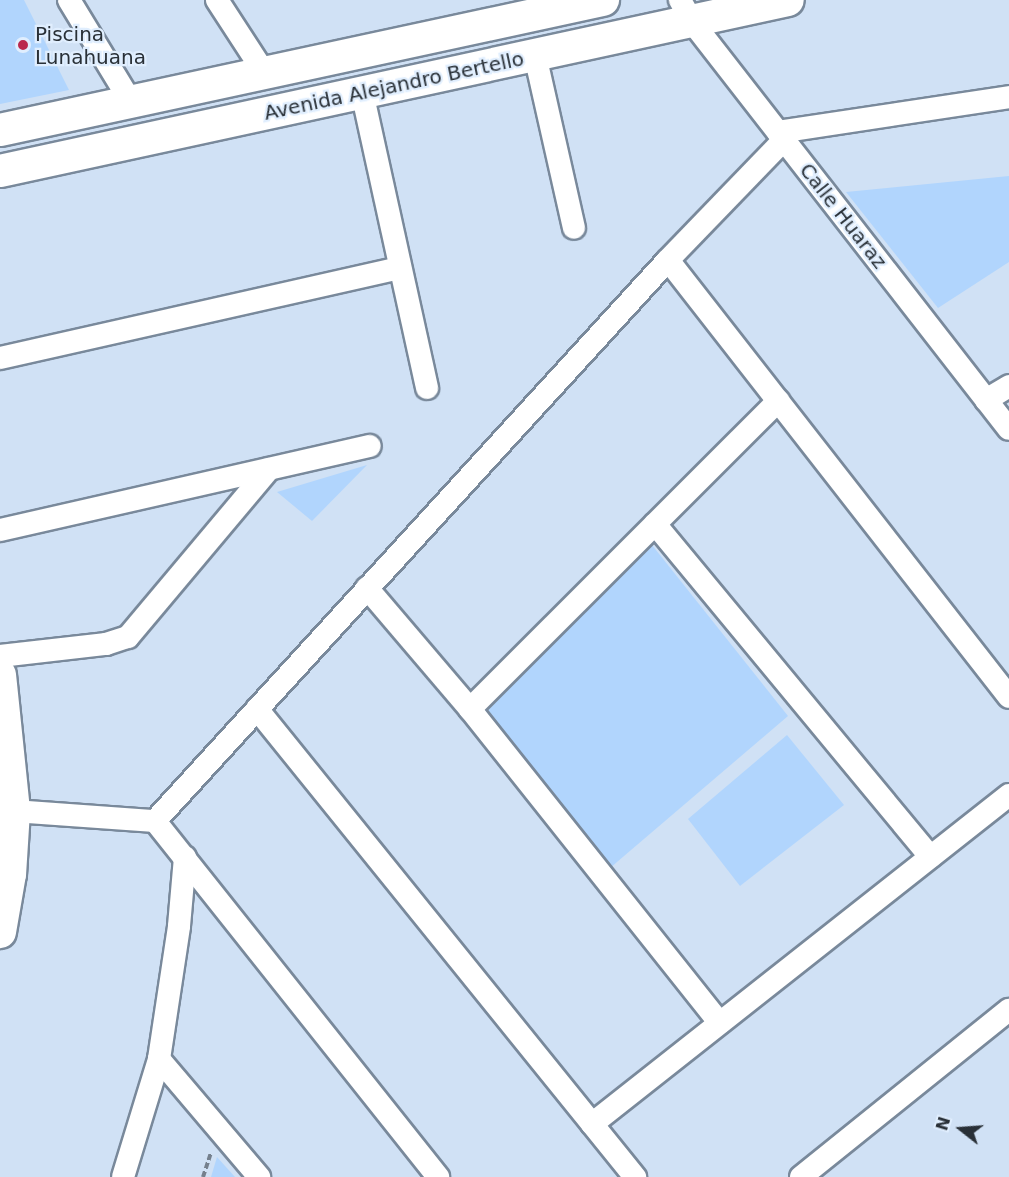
<!DOCTYPE html>
<style>
body{margin:0}
#map{position:relative;width:1009px;height:1177px;overflow:hidden;background:#d0e1f5;font-family:"DejaVu Sans",sans-serif}
div>[style]{position:absolute}
.green>*{inset:0;background:#b1d5fd}
.path>*{height:4px;margin-top:-2px;transform-origin:0;background:repeating-linear-gradient(90deg,#75808d 0 6px,transparent 0 9px)}
.roads{filter:drop-shadow(2px 0 #79899b) drop-shadow(-2px 0 #79899b) drop-shadow(0 2px #79899b) drop-shadow(0 -2px #79899b)}
.street>*{height:22px;margin:-11px;padding:0 11px;transform-origin:11px;border-radius:11px;background:#fff}
.secondary>*{height:32px;margin:-16px;padding:0 16px;transform-origin:16px;border-radius:16px;background:#fff}
.dots>*{width:16px;height:16px;translate:-50% -50%;box-sizing:border-box;border:3px solid #e0eefe;border-radius:50%}
span{translate:-50% -50%;white-space:nowrap;text-align:center;line-height:1.15;-webkit-text-stroke:4.5px #e0eefe;paint-order:stroke}
.poi-label{font-size:20px;color:#293037}
.left{translate:0 -50%;text-align:left}
.street-label{font-size:20px;color:#293037}
.north{position:absolute;left:931px;top:1099px;width:60px;height:60px;-webkit-text-stroke:4px #e0eefe;paint-order:stroke;rotate:287deg;font-size:16px;font-weight:700;line-height:24px;text-align:center;color:#293037}
.north::after{content:'';display:block;margin:auto;width:21px;height:27px;background:#293037;clip-path:polygon(50% 0,100% 100%,50% 72%,0 100%)}
</style>
<div id="map">
<div class="green">
<div style="clip-path:polygon(0 0,24px 0,69px 90px,0 104px)"></div>
<div style="clip-path:polygon(1009px 176px,1009px 262px,938px 308px,846px 192px)"></div>
<div style="clip-path:polygon(367px 465px,312px 521px,277px 492px)"></div>
<div style="clip-path:polygon(652px 545px,788px 716px,610px 868px,487px 711px)"></div>
<div style="clip-path:polygon(787px 735px,844px 805px,740px 886px,688px 819px)"></div>
<div style="clip-path:polygon(217px 1157px,235px 1177px,211px 1177px)"></div>
</div>
<div class="path">
<div style="left:203px;top:1177px;width:26px;rotate:-72deg"></div>
</div>
<div class="roads">
<div class="street">
<div style="left:69px;top:0;width:119px;rotate:58.7deg"></div>
<div style="left:217px;top:0;width:88px;rotate:57deg"></div>
<div style="left:680px;top:0;width:26px;rotate:61deg"></div>
<div style="left:693px;top:23px;width:514px;rotate:52.11deg"></div>
<div style="left:535px;top:55px;width:177px;rotate:77.3deg"></div>
<div style="left:362px;top:92px;width:303px;rotate:77.6deg"></div>
<div style="left:778px;top:132px;width:234px;rotate:-8.6deg"></div>
<div style="left:668px;top:260px;width:554px;rotate:52.03deg"></div>
<div style="left:0;top:358px;width:410px;rotate:-12.7deg"></div>
<div style="left:986px;top:400px;width:27px;rotate:-31deg"></div>
<div style="left:655px;top:524px;width:432px;rotate:50.4deg"></div>
<div style="left:0;top:530px;width:379px;rotate:-12.8deg"></div>
<div style="left:367px;top:588px;width:159px;rotate:49.6deg"></div>
<div style="left:470px;top:709px;width:401px;rotate:51.5deg"></div>
<div style="left:0;top:656px;width:107px;rotate:-6.5deg"></div>
<div style="left:106px;top:644px;width:23px;rotate:-18deg"></div>
<div style="left:128px;top:637px;width:219px;rotate:-50deg"></div>
<div style="left:257px;top:709px;width:602px;rotate:51.07deg"></div>
<div style="left:470px;top:709px;width:436px;rotate:-45deg"></div>
<div style="left:14px;top:811px;width:141px;rotate:4.1deg"></div>
<div style="left:155px;top:821px;width:455px;rotate:51.5deg"></div>
<div style="left:155px;top:821px;width:760px;rotate:-47.56deg"></div>
<div style="left:668px;top:260px;width:167px;rotate:-46deg"></div>
<div style="left:159px;top:1059px;width:155px;rotate:49.7deg"></div>
<div style="left:592px;top:1124px;width:531px;rotate:-38.27deg"></div>
<div style="left:123px;top:1177px;width:123px;rotate:-73deg"></div>
<div style="left:159px;top:1059px;width:134px;rotate:-81.4deg"></div>
<div style="left:179px;top:926px;width:69px;rotate:-85deg"></div>
<div style="left:801px;top:1177px;width:267px;rotate:-38.8deg"></div>
</div>
<div class="secondary">
<div style="left:0;top:130px;width:617px;rotate:-12.17deg"></div>
<div style="left:0;top:171px;width:806px;rotate:-12.24deg"></div>
<div style="left:0;top:675px;width:137px;rotate:84.1deg"></div>
<div style="left:14px;top:811px;width:63px;rotate:93.6deg"></div>
<div style="left:10px;top:874px;width:59px;rotate:99.8deg"></div>
</div>
</div>
<div class="dots">
<div style="left:23px;top:45px;background:#ba294d"></div>
</div>
<div class="poi-label">
<span class="left" style="left:35px;top:46px">Piscina<br>Lunahuana</span>
</div>
<div class="street-label">
<span style="left:394px;top:86px;rotate:-12deg">Avenida Alejandro Bertello</span>
<span style="left:843px;top:216px;rotate:52deg">Calle Huaraz</span>
</div>
<div class="north">N</div>
</div>
